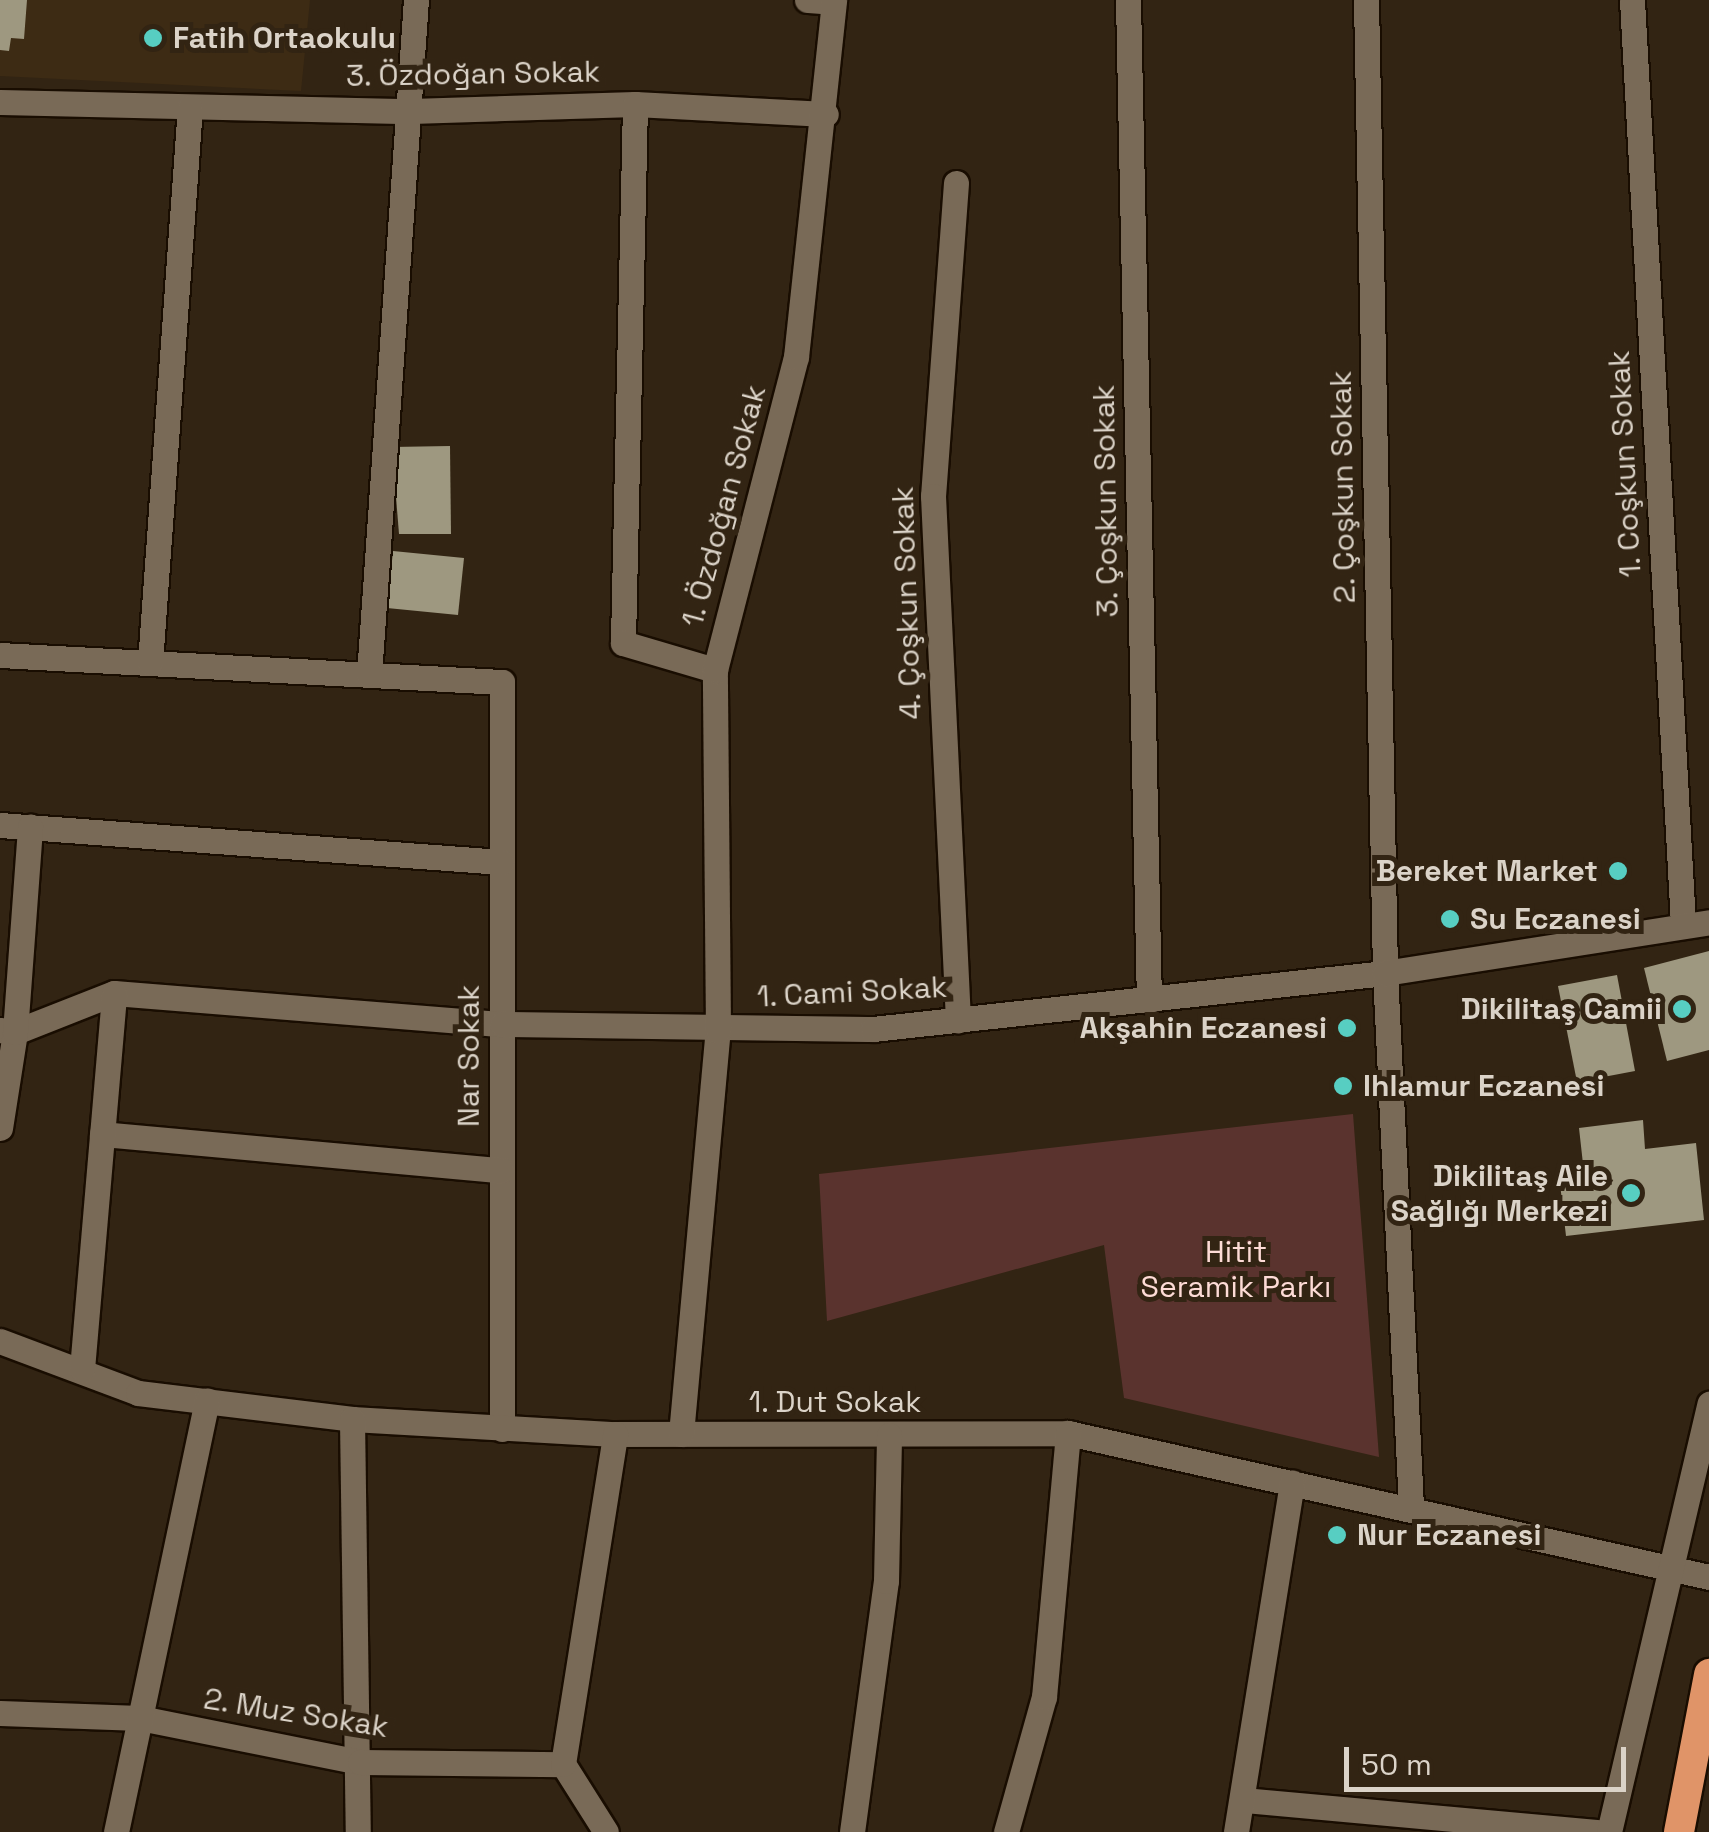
<!DOCTYPE html>
<meta charset="utf-8">
<style>
body{margin:0}
#map{position:relative;width:1709px;height:1832px;overflow:hidden;background:#322413;font-family:"Space Grotesk",sans-serif}
div>[style]{position:absolute}
.built>*{inset:0;background:#3d2b14}
.green>*{inset:0;background:#5a332e}
.building>*{inset:0;background:#9e9880}
.roads{filter:drop-shadow(2px 0 #190d01) drop-shadow(-2px 0 #190d01) drop-shadow(0 2px #190d01) drop-shadow(0 -2px #190d01)}
.street>*{height:25px;margin:-12.5px;padding:0 12.5px;transform-origin:12.5px;border-radius:12.5px;background:#796a57}
.highway>*{height:30px;margin:-15px;padding:0 15px;transform-origin:15px;border-radius:15px;background:#e09468}
.dots>*{width:28px;height:28px;translate:-50% -50%;box-sizing:border-box;border:5px solid #322413;border-radius:50%}
span{translate:-50% -50%;white-space:nowrap;text-align:center;line-height:1.15;-webkit-text-stroke:10px #322413;paint-order:stroke}
.poi-label{font-size:30px;color:#dbd3c8;font-weight:700}
.left{translate:0 -50%;text-align:left}
.right{translate:-100% -50%;text-align:right}
.street-label{font-size:30px;color:#dbd3c8}
.park-label{font-size:30px;color:#fddbd6}
.scale{position:absolute;left:1344px;top:1747px;width:282px;height:45px;box-sizing:border-box;border:5px solid #dbd3c8;border-top:0;padding-left:12px;font-size:30px;line-height:35px;white-space:nowrap;color:#dbd3c8;-webkit-text-stroke:8px #322413;paint-order:stroke}
</style>
<div id="map">
<div class="built">
<div style="clip-path:polygon(0 0,310px 0,301px 91px,0 76px)"></div>
</div>
<div class="green">
<div style="clip-path:polygon(1353px 1114px,1379px 1457px,1124px 1398px,1104px 1245px,827px 1321px,819px 1174px)"></div>
</div>
<div class="building">
<div style="clip-path:polygon(0 0,27px 0,24px 39px,11px 38px,9px 51px,0 50px)"></div>
<div style="clip-path:polygon(450px 446px,451px 534px,399px 534px,392px 447px)"></div>
<div style="clip-path:polygon(393px 551px,464px 558px,458px 615px,387px 608px)"></div>
<div style="clip-path:polygon(1709px 951px,1709px 1050px,1667px 1061px,1644px 968px)"></div>
<div style="clip-path:polygon(1617px 975px,1635px 1071px,1577px 1082px,1558px 986px)"></div>
<div style="clip-path:polygon(1643px 1120px,1645px 1149px,1696px 1143px,1704px 1220px,1566px 1236px,1558px 1166px,1583px 1164px,1579px 1128px)"></div>
</div>
<div class="roads">
<div class="street">
<div style="left:807px;top:0;width:26px;rotate:4deg"></div>
<div style="left:1128px;top:0;width:1001px;rotate:88.8deg"></div>
<div style="left:1366px;top:0;width:973px;rotate:88.88deg"></div>
<div style="left:1385px;top:973px;width:535px;rotate:87.21deg"></div>
<div style="left:1632px;top:0;width:926px;rotate:86.84deg"></div>
<div style="left:0;top:102px;width:411px;rotate:1.3deg"></div>
<div style="left:411px;top:111px;width:224px;rotate:-1.8deg"></div>
<div style="left:635px;top:104px;width:191px;rotate:3deg"></div>
<div style="left:635px;top:104px;width:539px;rotate:91.28deg"></div>
<div style="left:623px;top:643px;width:96px;rotate:16.4deg"></div>
<div style="left:956px;top:183px;width:314px;rotate:94.2deg"></div>
<div style="left:933px;top:496px;width:525px;rotate:87.27deg"></div>
<div style="left:0;top:655px;width:503px;rotate:3.08deg"></div>
<div style="left:502px;top:682px;width:747px;rotate:90deg"></div>
<div style="left:150px;top:663px;width:557px;rotate:-85.89deg"></div>
<div style="left:369px;top:675px;width:677px;rotate:-86.02deg"></div>
<div style="left:0;top:825px;width:503px;rotate:4.22deg"></div>
<div style="left:0;top:1030px;width:15px;rotate:8deg"></div>
<div style="left:15px;top:1032px;width:106px;rotate:-21.5deg"></div>
<div style="left:114px;top:993px;width:389px;rotate:4.6deg"></div>
<div style="left:502px;top:1024px;width:371px;rotate:0.8deg"></div>
<div style="left:873px;top:1029px;width:515px;rotate:-6.24deg"></div>
<div style="left:1385px;top:973px;width:328px;rotate:-8.9deg"></div>
<div style="left:0;top:1128px;width:97px;rotate:-81.1deg"></div>
<div style="left:15px;top:1032px;width:206px;rotate:-85.8deg"></div>
<div style="left:102px;top:1134px;width:401px;rotate:5.2deg"></div>
<div style="left:0;top:1341px;width:147px;rotate:20.6deg"></div>
<div style="left:138px;top:1393px;width:216px;rotate:6.9deg"></div>
<div style="left:352px;top:1419px;width:263px;rotate:3.3deg"></div>
<div style="left:615px;top:1434px;width:453px;rotate:-0.1deg"></div>
<div style="left:1068px;top:1433px;width:657px;rotate:12.66deg"></div>
<div style="left:82px;top:1369px;width:377px;rotate:-85.1deg"></div>
<div style="left:352px;top:1419px;width:413px;rotate:89.2deg"></div>
<div style="left:681px;top:1434px;width:405px;rotate:-84.8deg"></div>
<div style="left:718px;top:1031px;width:361px;rotate:-90.5deg"></div>
<div style="left:715px;top:670px;width:323px;rotate:-75.5deg"></div>
<div style="left:796px;top:357px;width:359px;rotate:-83.9deg"></div>
<div style="left:0;top:1713px;width:140px;rotate:2deg"></div>
<div style="left:140px;top:1718px;width:224px;rotate:11.3deg"></div>
<div style="left:360px;top:1762px;width:203px;rotate:0.6deg"></div>
<div style="left:563px;top:1764px;width:80px;rotate:57.7deg"></div>
<div style="left:563px;top:1764px;width:334px;rotate:-81deg"></div>
<div style="left:1244px;top:1800px;width:355px;rotate:5.2deg"></div>
<div style="left:116px;top:1832px;width:441px;rotate:-78.1deg"></div>
<div style="left:852px;top:1832px;width:253px;rotate:-82.3deg"></div>
<div style="left:886px;top:1581px;width:146px;rotate:-88.8deg"></div>
<div style="left:1006px;top:1832px;width:140px;rotate:-74.3deg"></div>
<div style="left:1044px;top:1697px;width:265px;rotate:-84.8deg"></div>
<div style="left:1236px;top:1832px;width:354px;rotate:-80.9deg"></div>
<div style="left:1609px;top:1832px;width:440px;rotate:-76.8deg"></div>
</div>
<div class="highway">
<div style="left:1679px;top:1832px;width:161px;rotate:-79.2deg"></div>
</div>
</div>
<div class="dots">
<div style="left:153px;top:38px;background:#57cec2"></div>
<div style="left:1618px;top:871px;background:#57cec2"></div>
<div style="left:1450px;top:919px;background:#57cec2"></div>
<div style="left:1682px;top:1009px;background:#57cec2"></div>
<div style="left:1347px;top:1028px;background:#57cec2"></div>
<div style="left:1343px;top:1086px;background:#57cec2"></div>
<div style="left:1631px;top:1193px;background:#57cec2"></div>
<div style="left:1337px;top:1535px;background:#57cec2"></div>
</div>
<div class="poi-label">
<span class="left" style="left:173px;top:38px">Fatih Ortaokulu</span>
<span class="right" style="left:1598px;top:871px">Bereket Market</span>
<span class="left" style="left:1470px;top:919px">Su Eczanesi</span>
<span class="right" style="left:1662px;top:1009px">Dikilitaş Camii</span>
<span class="right" style="left:1327px;top:1028px">Akşahin Eczanesi</span>
<span class="left" style="left:1363px;top:1086px">Ihlamur Eczanesi</span>
<span class="right" style="left:1608px;top:1193px">Dikilitaş Aile<br>Sağlığı Merkezi</span>
<span class="left" style="left:1357px;top:1535px">Nur Eczanesi</span>
</div>
<div class="street-label">
<span style="left:473px;top:74px;rotate:-1deg">3. Özdoğan Sokak</span>
<span style="left:1625px;top:464px;rotate:-93deg">1. Coşkun Sokak</span>
<span style="left:1343px;top:487px;rotate:-91deg">2. Çoşkun Sokak</span>
<span style="left:1106px;top:501px;rotate:-91deg">3. Çoşkun Sokak</span>
<span style="left:724px;top:506px;rotate:-75deg">1. Özdoğan Sokak</span>
<span style="left:907px;top:603px;rotate:-92deg">4. Çoşkun Sokak</span>
<span style="left:852px;top:992px;rotate:-3deg">1. Cami Sokak</span>
<span style="left:469px;top:1056px;rotate:-90deg">Nar Sokak</span>
<span style="left:835px;top:1402px">1. Dut Sokak</span>
<span style="left:296px;top:1713px;rotate:9deg">2. Muz Sokak</span>
</div>
<div class="park-label">
<span style="left:1236px;top:1269px">Hitit<br>Seramik Parkı</span>
</div>
<div class="scale">50 m</div>
</div>
